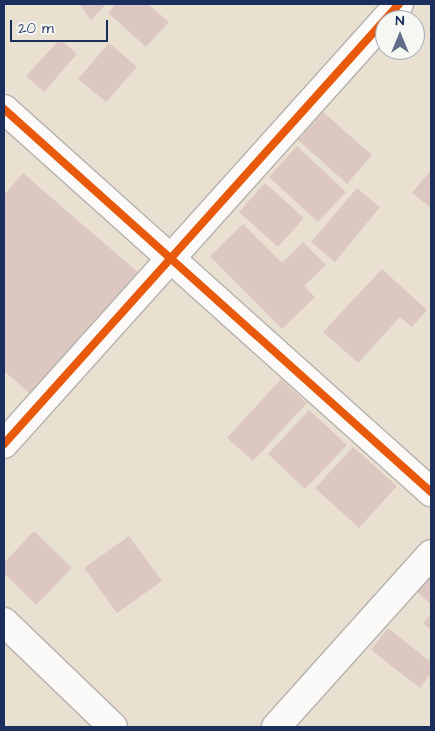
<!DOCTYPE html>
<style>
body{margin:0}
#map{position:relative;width:435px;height:731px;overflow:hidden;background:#e9e0d2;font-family:"Architects Daughter",sans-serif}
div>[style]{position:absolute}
.building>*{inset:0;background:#dcc8c1}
.roads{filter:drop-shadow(1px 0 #b5b2ad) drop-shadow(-1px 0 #b5b2ad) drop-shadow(0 1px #b5b2ad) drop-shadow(0 -1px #b5b2ad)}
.street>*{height:28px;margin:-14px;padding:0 14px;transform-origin:14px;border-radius:14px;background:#fcfaf8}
.cycleway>*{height:8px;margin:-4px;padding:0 4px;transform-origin:4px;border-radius:4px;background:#e8590c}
span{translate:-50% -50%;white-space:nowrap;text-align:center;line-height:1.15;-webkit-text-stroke:4px #f6f6f2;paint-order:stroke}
.frame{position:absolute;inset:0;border:5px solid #1b2f5e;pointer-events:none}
.north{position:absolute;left:375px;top:10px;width:50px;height:50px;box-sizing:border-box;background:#f6f6f2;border:1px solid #9ea6b7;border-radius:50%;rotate:0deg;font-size:14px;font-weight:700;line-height:20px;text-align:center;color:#1b2f5e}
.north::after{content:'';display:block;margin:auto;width:18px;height:22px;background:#636d87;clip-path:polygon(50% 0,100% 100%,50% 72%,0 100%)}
.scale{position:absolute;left:10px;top:20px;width:98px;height:22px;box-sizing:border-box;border:2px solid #1b2f5e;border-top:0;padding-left:6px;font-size:15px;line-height:18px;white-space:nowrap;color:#1b2f5e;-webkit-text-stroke:4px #f6f6f2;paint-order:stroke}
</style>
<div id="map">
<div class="building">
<div style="clip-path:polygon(79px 4px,106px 4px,91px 20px)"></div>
<div style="clip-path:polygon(116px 4px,148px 4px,169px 22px,146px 47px,108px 13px)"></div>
<div style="clip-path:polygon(60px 39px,77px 54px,44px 92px,26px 76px)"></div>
<div style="clip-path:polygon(109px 43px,137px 67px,106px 102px,78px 79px)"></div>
<div style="clip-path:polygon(323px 112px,372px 155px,347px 184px,298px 140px)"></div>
<div style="clip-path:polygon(297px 146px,346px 192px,318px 222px,269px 177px)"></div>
<div style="clip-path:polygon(431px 170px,431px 208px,412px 193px)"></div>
<div style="clip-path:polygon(23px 173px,141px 275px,35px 398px,4px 371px,4px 195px)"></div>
<div style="clip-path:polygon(265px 183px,304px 218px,278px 247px,239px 212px)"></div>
<div style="clip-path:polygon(357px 188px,380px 207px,335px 262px,311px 242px)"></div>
<div style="clip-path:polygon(243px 224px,282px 263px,303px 242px,326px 265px,304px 286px,315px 297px,282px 329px,210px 256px)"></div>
<div style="clip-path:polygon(382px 269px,427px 310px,412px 327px,400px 317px,358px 363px,323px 332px)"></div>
<div style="clip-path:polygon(281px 379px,307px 403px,253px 461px,227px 438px)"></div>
<div style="clip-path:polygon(309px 410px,347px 445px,305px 489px,268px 454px)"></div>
<div style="clip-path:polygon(353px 447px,397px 486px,359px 528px,315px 488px)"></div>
<div style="clip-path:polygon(34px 531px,72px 568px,36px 605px,4px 573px,4px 563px)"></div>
<div style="clip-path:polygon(129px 536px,162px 581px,117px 613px,84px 568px)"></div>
<div style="clip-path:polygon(431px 572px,431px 604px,415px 590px)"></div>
<div style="clip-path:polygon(431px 614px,431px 630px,423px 623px)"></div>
<div style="clip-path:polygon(388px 628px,431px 662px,431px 673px,420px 688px,371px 650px)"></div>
</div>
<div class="roads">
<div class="street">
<div style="left:4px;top:109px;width:574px;rotate:41.89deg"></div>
<div style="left:4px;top:444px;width:591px;rotate:-48.08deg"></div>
<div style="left:4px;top:622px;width:151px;rotate:43.9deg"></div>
<div style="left:276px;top:727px;width:232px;rotate:-48.1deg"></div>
</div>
</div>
<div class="cycleway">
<div style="left:4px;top:109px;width:574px;rotate:41.89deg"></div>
<div style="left:4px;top:444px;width:591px;rotate:-48.08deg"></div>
</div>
<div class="frame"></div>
<div class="north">N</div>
<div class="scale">20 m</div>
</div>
